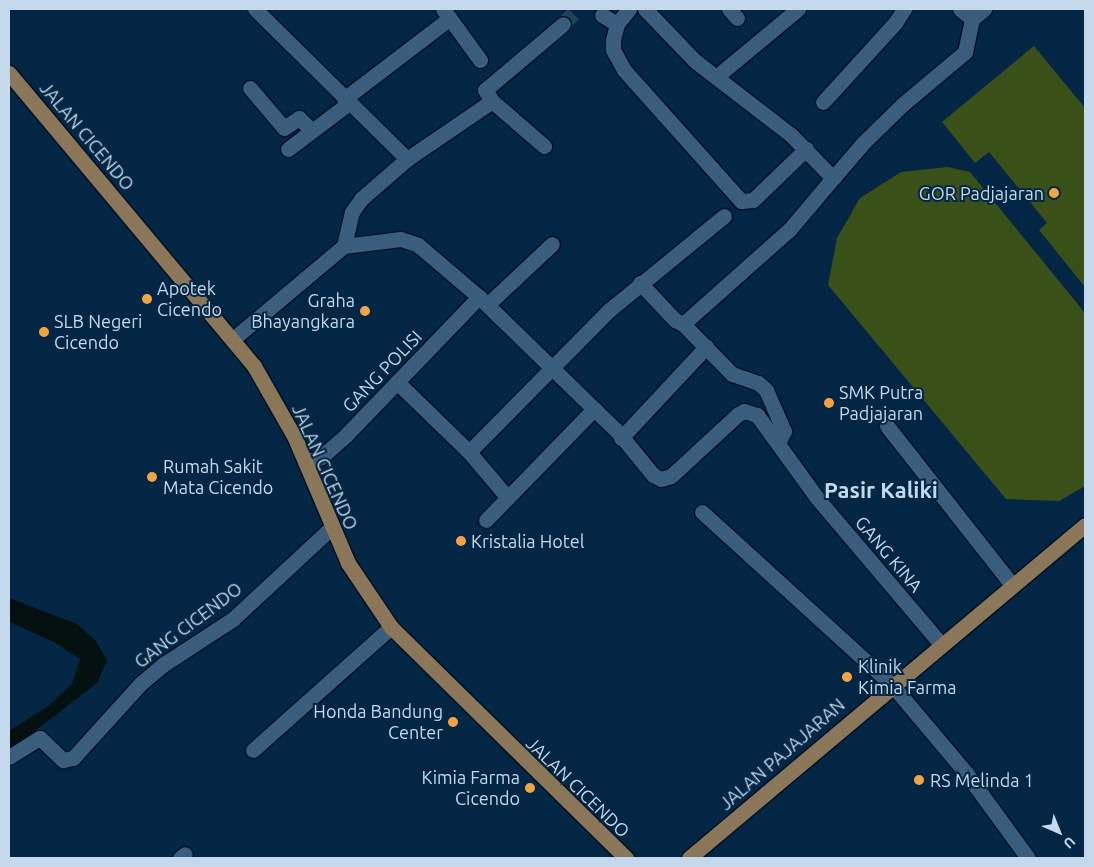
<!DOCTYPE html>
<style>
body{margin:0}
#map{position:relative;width:1094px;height:867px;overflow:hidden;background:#022643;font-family:Ubuntu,sans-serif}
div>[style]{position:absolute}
.green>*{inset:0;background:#3a5019}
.water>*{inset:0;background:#021110}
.minor-tunnel>*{height:15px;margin-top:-7.5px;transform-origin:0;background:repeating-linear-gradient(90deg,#1f415c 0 15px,transparent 0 23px)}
.roads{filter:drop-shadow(1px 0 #000e23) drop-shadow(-1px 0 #000e23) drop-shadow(0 1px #000e23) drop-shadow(0 -1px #000e23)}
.minor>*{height:15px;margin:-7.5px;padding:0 7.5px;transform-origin:7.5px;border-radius:7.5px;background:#3a5d7e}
.major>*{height:15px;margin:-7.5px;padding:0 7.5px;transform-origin:7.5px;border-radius:7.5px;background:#8a7659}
.dots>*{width:14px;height:14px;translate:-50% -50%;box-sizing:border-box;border:2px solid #022643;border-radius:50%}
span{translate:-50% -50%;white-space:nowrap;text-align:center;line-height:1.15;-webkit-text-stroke:4px #022643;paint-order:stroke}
.street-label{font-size:18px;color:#c5d9ec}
.poi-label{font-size:18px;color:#c5d9ec}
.right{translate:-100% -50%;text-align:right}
.left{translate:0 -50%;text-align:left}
.district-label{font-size:22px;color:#c5d9ec;font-weight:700}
.frame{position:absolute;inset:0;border:10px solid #c5d9ec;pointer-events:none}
.north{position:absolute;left:1034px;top:807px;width:50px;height:50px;-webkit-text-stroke:4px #022643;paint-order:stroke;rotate:136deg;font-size:14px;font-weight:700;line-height:20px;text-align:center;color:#c5d9ec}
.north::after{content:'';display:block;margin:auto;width:18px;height:22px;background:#c5d9ec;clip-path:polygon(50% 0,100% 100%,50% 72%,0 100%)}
</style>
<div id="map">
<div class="green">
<div style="clip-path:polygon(1034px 46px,1085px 108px,1085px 287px,1039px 230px,1047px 223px,989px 152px,975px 163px,942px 122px)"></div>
<div style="clip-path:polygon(948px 167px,970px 172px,1085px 313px,1085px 486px,1059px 501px,1006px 499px,828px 285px,837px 238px,860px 198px,901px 172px)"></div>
</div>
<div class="water">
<div style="clip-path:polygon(9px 598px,77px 624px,96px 641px,107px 661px,97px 683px,9px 751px,9px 731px,47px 707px,72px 684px,80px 659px,54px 642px,9px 622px)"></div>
</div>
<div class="minor-tunnel">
<div style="left:563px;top:24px;width:21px;rotate:-45deg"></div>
</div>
<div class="roads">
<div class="minor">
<div style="left:255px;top:9px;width:214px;rotate:44.6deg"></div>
<div style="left:443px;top:9px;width:63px;rotate:54deg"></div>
<div style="left:629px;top:9px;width:19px;rotate:129deg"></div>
<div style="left:617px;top:24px;width:16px;rotate:104deg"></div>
<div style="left:613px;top:40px;width:10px;rotate:90deg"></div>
<div style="left:613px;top:50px;width:23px;rotate:61deg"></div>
<div style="left:624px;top:70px;width:176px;rotate:48.2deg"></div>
<div style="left:741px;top:201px;width:12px;rotate:-5deg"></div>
<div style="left:753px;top:200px;width:74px;rotate:-43.9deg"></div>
<div style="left:645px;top:9px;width:72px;rotate:46.1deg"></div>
<div style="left:695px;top:61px;width:121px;rotate:37.6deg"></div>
<div style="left:791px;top:135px;width:60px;rotate:45.7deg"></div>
<div style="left:833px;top:178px;width:46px;rotate:-49.4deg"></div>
<div style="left:863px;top:143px;width:56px;rotate:-44.3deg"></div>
<div style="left:903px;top:104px;width:81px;rotate:-40deg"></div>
<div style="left:965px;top:52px;width:34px;rotate:-78deg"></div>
<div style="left:729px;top:9px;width:12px;rotate:48deg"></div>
<div style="left:960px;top:9px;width:16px;rotate:40deg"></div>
<div style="left:602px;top:15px;width:17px;rotate:31deg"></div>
<div style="left:972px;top:19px;width:16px;rotate:-40deg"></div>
<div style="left:722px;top:72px;width:99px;rotate:-39.7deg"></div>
<div style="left:250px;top:88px;width:52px;rotate:49.6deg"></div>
<div style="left:284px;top:128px;width:18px;rotate:-34deg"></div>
<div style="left:299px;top:118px;width:18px;rotate:45deg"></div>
<div style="left:344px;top:99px;width:133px;rotate:-37.4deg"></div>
<div style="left:492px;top:101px;width:69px;rotate:40.9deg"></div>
<div style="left:823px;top:102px;width:107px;rotate:-47.7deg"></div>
<div style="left:895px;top:23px;width:17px;rotate:-57deg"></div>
<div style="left:288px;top:149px;width:76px;rotate:-37deg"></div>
<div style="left:344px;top:246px;width:35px;rotate:-77deg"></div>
<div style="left:352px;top:212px;width:16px;rotate:-55deg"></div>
<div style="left:361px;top:199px;width:61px;rotate:-41deg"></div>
<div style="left:407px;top:159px;width:103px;rotate:-34.3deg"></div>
<div style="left:492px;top:101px;width:13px;rotate:-122deg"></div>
<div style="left:485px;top:90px;width:102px;rotate:-40.2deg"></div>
<div style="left:640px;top:283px;width:51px;rotate:46.6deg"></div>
<div style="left:675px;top:320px;width:9px;rotate:27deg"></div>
<div style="left:683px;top:324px;width:142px;rotate:-41.6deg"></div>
<div style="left:789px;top:230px;width:68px;rotate:-49.8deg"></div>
<div style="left:487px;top:305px;width:89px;rotate:-43.2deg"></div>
<div style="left:683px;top:324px;width:70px;rotate:45.6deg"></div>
<div style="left:732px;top:374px;width:28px;rotate:19deg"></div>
<div style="left:758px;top:383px;width:11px;rotate:41deg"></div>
<div style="left:766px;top:390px;width:45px;rotate:66.3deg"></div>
<div style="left:784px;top:431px;width:13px;rotate:117deg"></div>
<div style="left:233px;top:339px;width:145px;rotate:-40deg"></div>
<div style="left:344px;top:246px;width:57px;rotate:-7deg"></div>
<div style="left:401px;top:239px;width:18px;rotate:19deg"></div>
<div style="left:418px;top:245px;width:80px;rotate:40.4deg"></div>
<div style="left:479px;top:297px;width:192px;rotate:44.2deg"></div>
<div style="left:617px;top:431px;width:57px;rotate:50.7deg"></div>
<div style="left:653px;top:475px;width:9px;rotate:27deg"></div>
<div style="left:661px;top:479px;width:10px;rotate:-17deg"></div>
<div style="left:671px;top:476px;width:90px;rotate:-42.7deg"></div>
<div style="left:737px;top:415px;width:8px;rotate:-30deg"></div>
<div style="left:744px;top:411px;width:14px;rotate:17deg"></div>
<div style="left:757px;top:415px;width:102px;rotate:54.1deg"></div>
<div style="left:817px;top:498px;width:192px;rotate:49.7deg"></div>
<div style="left:397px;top:382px;width:100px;rotate:44.2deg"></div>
<div style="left:469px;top:452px;width:60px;rotate:49.7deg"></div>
<div style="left:887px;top:426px;width:202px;rotate:51.8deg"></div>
<div style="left:621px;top:438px;width:125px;rotate:-47deg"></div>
<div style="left:469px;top:452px;width:198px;rotate:-45.4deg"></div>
<div style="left:608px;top:311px;width:150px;rotate:-39.3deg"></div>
<div style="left:305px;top:462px;width:17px;rotate:-17deg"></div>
<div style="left:321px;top:457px;width:33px;rotate:-41deg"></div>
<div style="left:346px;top:435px;width:192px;rotate:-46.1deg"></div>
<div style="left:702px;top:512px;width:257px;rotate:42.3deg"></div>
<div style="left:892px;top:685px;width:115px;rotate:49.9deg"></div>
<div style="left:966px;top:773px;width:105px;rotate:53.9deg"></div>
<div style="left:486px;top:520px;width:155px;rotate:-45.8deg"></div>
<div style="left:253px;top:750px;width:185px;rotate:-41.7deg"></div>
<div style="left:9px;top:757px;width:36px;rotate:-32deg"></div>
<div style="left:40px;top:738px;width:32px;rotate:44deg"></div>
<div style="left:63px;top:760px;width:10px;rotate:-11deg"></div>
<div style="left:73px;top:758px;width:100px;rotate:-47.8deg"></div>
<div style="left:140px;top:684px;width:31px;rotate:-40deg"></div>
<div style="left:164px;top:664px;width:82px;rotate:-33.1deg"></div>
<div style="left:233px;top:619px;width:134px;rotate:-42.9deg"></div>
<div style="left:180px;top:858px;width:6px;rotate:-39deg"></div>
</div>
<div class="major">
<div style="left:9px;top:73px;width:382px;rotate:50.1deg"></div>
<div style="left:254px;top:366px;width:83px;rotate:60.3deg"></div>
<div style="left:295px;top:438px;width:136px;rotate:67deg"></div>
<div style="left:348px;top:563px;width:77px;rotate:56.1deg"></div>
<div style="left:391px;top:627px;width:330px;rotate:44.5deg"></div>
<div style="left:689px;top:858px;width:517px;rotate:-40.06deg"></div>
</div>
</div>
<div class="dots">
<div style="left:1054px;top:193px;background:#f3a442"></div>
<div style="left:147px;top:299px;background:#f3a442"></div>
<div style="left:365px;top:311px;background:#f3a442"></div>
<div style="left:44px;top:332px;background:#f3a442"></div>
<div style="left:829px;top:403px;background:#f3a442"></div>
<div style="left:152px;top:477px;background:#f3a442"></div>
<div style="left:461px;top:541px;background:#f3a442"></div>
<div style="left:847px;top:677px;background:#f3a442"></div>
<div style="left:453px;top:722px;background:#f3a442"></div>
<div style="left:919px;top:780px;background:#f3a442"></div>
<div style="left:530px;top:788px;background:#f3a442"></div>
</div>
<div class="street-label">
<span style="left:87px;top:136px;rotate:50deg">JALAN CICENDO</span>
<span style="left:382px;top:371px;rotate:-46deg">GANG POLISI</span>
<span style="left:325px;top:467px;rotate:66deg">JALAN CICENDO</span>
<span style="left:889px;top:554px;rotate:50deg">GANG KINA</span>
<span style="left:188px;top:625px;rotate:-37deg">GANG CICENDO</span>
<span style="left:782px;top:754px;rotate:-41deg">JALAN PAJAJARAN</span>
<span style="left:578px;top:787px;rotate:44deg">JALAN CICENDO</span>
</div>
<div class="poi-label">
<span class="right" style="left:1044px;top:193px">GOR Padjajaran</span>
<span class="left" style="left:157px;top:299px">Apotek<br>Cicendo</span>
<span class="right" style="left:355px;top:311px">Graha<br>Bhayangkara</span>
<span class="left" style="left:54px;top:332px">SLB Negeri<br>Cicendo</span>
<span class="left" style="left:839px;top:403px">SMK Putra<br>Padjajaran</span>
<span class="left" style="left:163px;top:477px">Rumah Sakit<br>Mata Cicendo</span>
<span class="left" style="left:471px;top:541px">Kristalia Hotel</span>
<span class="left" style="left:858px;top:677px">Klinik<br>Kimia Farma</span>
<span class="right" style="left:443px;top:722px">Honda Bandung<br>Center</span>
<span class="right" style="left:520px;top:788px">Kimia Farma<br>Cicendo</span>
<span class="left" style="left:930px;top:780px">RS Melinda 1</span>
</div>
<div class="district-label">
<span style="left:881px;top:490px">Pasir Kaliki</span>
</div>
<div class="frame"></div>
<div class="north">U</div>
</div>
